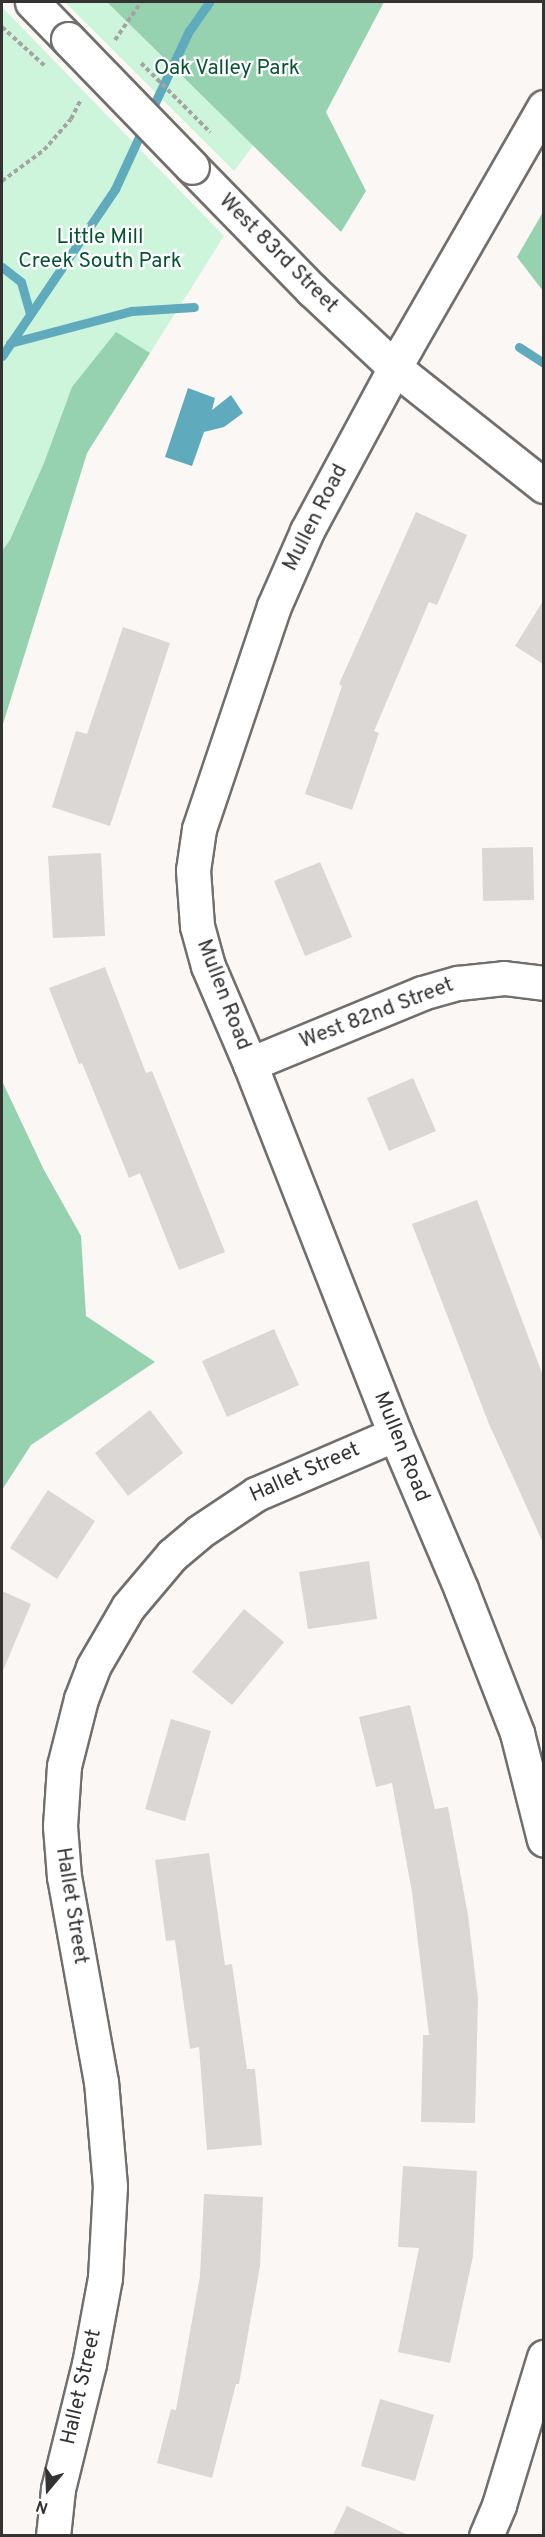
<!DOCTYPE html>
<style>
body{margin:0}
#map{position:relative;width:545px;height:2537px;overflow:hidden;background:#faf7f5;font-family:Overpass,sans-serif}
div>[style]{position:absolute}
.green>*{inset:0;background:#ccf5dc}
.forest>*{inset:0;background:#96d2af}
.water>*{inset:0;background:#60aabe}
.stream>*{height:9px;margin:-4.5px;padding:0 4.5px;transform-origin:4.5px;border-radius:4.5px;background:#60aabe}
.building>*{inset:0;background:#dad7d4}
.path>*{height:4px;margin-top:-2px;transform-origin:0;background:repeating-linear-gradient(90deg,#a6a4a3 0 4.5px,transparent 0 7.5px)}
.roads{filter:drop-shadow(2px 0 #716f6d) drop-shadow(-2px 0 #716f6d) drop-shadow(0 2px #716f6d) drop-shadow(0 -2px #716f6d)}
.street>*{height:33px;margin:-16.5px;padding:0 16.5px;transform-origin:16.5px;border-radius:16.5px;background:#fff}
.secondary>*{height:33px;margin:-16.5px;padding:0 16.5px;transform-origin:16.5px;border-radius:16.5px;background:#fff}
.path-bridge>*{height:4px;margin-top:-2px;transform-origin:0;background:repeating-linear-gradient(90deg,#a6a4a3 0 4.5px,transparent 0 7.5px)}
.bridges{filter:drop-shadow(2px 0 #716f6d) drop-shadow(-2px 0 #716f6d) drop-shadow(0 2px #716f6d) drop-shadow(0 -2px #716f6d)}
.secondary-bridge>*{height:33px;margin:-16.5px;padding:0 16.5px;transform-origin:16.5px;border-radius:16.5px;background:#fff}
span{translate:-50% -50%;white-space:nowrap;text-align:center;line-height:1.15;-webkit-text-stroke:4.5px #fff;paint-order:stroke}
.park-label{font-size:21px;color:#065334}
.street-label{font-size:21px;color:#343332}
.frame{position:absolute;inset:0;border:3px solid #343332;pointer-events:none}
.north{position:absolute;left:18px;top:2459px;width:60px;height:60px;-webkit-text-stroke:4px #fff;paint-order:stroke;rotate:199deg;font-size:16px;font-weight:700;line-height:24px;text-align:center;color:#343332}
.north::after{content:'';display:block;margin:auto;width:21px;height:27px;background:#343332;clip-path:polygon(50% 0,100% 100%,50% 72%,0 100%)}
</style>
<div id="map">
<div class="green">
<div style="clip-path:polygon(65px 2px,360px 2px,234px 171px)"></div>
<div style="clip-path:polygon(2px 7px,224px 236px,87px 453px,2px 727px)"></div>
</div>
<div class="forest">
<div style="clip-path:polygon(107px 2px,384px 2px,326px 112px,366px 191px,341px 232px)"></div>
<div style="clip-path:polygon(543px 212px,544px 291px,543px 291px,517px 257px)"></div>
<div style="clip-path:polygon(116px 332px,150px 353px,87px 453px,2px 727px,2px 551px,10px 540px,44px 463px,72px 387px)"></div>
<div style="clip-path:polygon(2px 1081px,44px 1170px,81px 1236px,86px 1316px,155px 1362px,31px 1445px,2px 1490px)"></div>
</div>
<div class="water">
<div style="clip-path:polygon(188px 388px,215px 398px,212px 410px,231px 395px,243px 413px,224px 427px,204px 432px,192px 466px,165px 457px)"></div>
</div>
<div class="stream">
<div style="left:150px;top:113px;width:91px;rotate:-64.6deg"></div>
<div style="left:189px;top:31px;width:35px;rotate:-55deg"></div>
<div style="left:2px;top:267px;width:24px;rotate:38deg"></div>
<div style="left:21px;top:282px;width:33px;rotate:74deg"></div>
<div style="left:10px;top:343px;width:125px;rotate:-14.8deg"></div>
<div style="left:131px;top:311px;width:63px;rotate:-3.6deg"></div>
<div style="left:519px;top:347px;width:30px;rotate:33deg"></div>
<div style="left:2px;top:356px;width:202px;rotate:-55.9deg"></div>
<div style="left:115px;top:189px;width:69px;rotate:-65.3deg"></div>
</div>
<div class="building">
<div style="clip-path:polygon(416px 512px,467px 535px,437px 605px,429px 602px,374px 731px,379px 733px,352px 810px,305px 794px,342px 686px,339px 684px)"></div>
<div style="clip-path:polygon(543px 601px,543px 664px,515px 646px)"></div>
<div style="clip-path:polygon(123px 627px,170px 643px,110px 826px,52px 807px,76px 731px,87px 734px)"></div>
<div style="clip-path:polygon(533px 847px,534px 900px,483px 901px,482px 848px)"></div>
<div style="clip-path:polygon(101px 853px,105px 936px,53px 938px,48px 856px)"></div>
<div style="clip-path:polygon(320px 862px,352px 937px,305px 956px,274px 881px)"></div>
<div style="clip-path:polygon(105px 967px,146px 1073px,152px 1071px,225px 1252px,179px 1270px,140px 1173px,129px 1178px,82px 1063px,79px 1064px,49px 988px)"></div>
<div style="clip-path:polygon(413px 1078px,436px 1131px,389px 1151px,367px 1098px)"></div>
<div style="clip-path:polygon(477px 1200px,543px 1376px,543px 1543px,489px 1424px,412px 1224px)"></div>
<div style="clip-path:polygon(274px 1329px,299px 1385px,227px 1417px,202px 1361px)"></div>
<div style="clip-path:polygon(150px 1410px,183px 1453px,128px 1496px,95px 1453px)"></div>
<div style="clip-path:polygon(48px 1490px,95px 1521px,57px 1579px,10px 1548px)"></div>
<div style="clip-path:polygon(369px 1561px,377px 1619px,308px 1629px,299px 1572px)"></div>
<div style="clip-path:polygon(2px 1591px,31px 1604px,2px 1673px)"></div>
<div style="clip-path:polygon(244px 1609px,284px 1642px,232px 1705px,192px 1672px)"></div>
<div style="clip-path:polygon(410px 1705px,435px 1809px,448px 1807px,468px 1915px,478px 1999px,475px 2123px,421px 2122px,423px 2035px,429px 2035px,412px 1892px,392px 1783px,376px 1787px,359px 1717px)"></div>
<div style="clip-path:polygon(171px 1719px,211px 1731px,185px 1821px,145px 1809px)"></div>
<div style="clip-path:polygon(209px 1853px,225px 1965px,232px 1964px,247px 2069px,255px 2069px,262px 2145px,207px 2150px,199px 2047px,190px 2049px,175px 1940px,166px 1941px,155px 1860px)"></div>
<div style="clip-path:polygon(403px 2166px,477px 2171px,473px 2256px,450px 2363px,398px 2352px,419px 2248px,398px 2247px)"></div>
<div style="clip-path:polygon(204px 2194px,263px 2197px,260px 2266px,239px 2384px,236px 2384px,212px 2478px,157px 2463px,171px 2409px,176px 2410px,200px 2276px)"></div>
<div style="clip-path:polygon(380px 2399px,434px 2415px,415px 2481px,361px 2466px)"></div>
<div style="clip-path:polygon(347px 2506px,408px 2535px,333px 2535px)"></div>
</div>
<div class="path">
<div style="left:2px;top:27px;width:58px;rotate:42.2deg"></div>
<div style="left:115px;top:40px;width:46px;rotate:-55.6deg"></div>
<div style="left:2px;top:181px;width:52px;rotate:-36.4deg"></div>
<div style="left:44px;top:150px;width:41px;rotate:-48.9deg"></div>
<div style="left:71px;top:119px;width:22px;rotate:-63deg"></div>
</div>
<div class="roads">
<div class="street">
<div style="left:544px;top:107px;width:277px;rotate:119.9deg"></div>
<div style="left:406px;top:347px;width:209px;rotate:118.3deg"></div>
<div style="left:307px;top:531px;width:82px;rotate:113.7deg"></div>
<div style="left:274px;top:606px;width:235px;rotate:108.6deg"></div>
<div style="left:199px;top:829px;width:41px;rotate:98.3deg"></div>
<div style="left:193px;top:870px;width:56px;rotate:85.9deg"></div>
<div style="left:197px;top:926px;width:41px;rotate:74.6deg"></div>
<div style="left:208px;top:966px;width:107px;rotate:66.8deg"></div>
<div style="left:250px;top:1064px;width:397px;rotate:68.6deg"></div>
<div style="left:395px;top:1434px;width:168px;rotate:66.9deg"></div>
<div style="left:461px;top:1589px;width:155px;rotate:68.7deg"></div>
<div style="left:517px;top:1733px;width:110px;rotate:75.8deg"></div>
<div style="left:250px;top:1064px;width:186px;rotate:-22.4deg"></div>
<div style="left:422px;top:993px;width:37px;rotate:-16deg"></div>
<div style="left:458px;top:983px;width:46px;rotate:-6.2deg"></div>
<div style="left:504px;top:978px;width:40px;rotate:7.1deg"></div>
<div style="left:53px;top:2536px;width:47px;rotate:-83.9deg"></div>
<div style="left:58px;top:2489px;width:129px;rotate:-76.1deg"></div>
<div style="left:89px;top:2364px;width:87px;rotate:-79.5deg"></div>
<div style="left:105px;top:2278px;width:92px;rotate:-86.9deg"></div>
<div style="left:110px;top:2186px;width:104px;rotate:-94.9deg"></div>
<div style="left:101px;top:2082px;width:208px;rotate:-100.2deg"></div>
<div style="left:64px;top:1877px;width:51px;rotate:-94.5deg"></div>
<div style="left:60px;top:1826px;width:60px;rotate:-86.2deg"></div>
<div style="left:64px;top:1766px;width:69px;rotate:-75.8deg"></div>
<div style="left:81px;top:1699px;width:34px;rotate:-69deg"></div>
<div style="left:93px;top:1667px;width:69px;rotate:-59.7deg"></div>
<div style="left:128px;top:1607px;width:68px;rotate:-49.8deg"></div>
<div style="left:172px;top:1555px;width:35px;rotate:-40deg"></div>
<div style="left:199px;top:1532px;width:69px;rotate:-33.7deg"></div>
<div style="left:256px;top:1494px;width:151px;rotate:-23.3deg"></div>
<div style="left:486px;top:2536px;width:34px;rotate:-67deg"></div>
<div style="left:499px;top:2505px;width:155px;rotate:-73.1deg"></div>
</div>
<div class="secondary">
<div style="left:32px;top:2px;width:52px;rotate:45.8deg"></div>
<div style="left:192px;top:167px;width:172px;rotate:45.7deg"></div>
<div style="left:312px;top:290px;width:114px;rotate:43.2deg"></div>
<div style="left:395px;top:368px;width:190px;rotate:38.4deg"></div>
</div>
</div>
<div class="path-bridge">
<div style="left:141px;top:63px;width:98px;rotate:45deg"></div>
</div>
<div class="bridges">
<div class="secondary-bridge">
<div style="left:68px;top:39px;width:178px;rotate:45.9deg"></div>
</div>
</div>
<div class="park-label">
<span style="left:227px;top:69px">Oak Valley Park</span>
<span style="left:100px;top:250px">Little Mill<br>Creek South Park</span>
</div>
<div class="street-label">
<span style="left:278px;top:254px;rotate:45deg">West 83rd Street</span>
<span style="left:316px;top:518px;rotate:-63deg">Mullen Road</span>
<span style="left:223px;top:995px;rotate:69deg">Mullen Road</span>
<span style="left:377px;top:1014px;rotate:-21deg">West 82nd Street</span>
<span style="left:401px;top:1447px;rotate:68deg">Mullen Road</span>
<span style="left:305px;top:1473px;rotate:-24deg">Hallet Street</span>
<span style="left:71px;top:1906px;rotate:81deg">Hallet Street</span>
<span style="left:82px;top:2387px;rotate:-77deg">Hallet Street</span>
</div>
<div class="frame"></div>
<div class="north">N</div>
</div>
